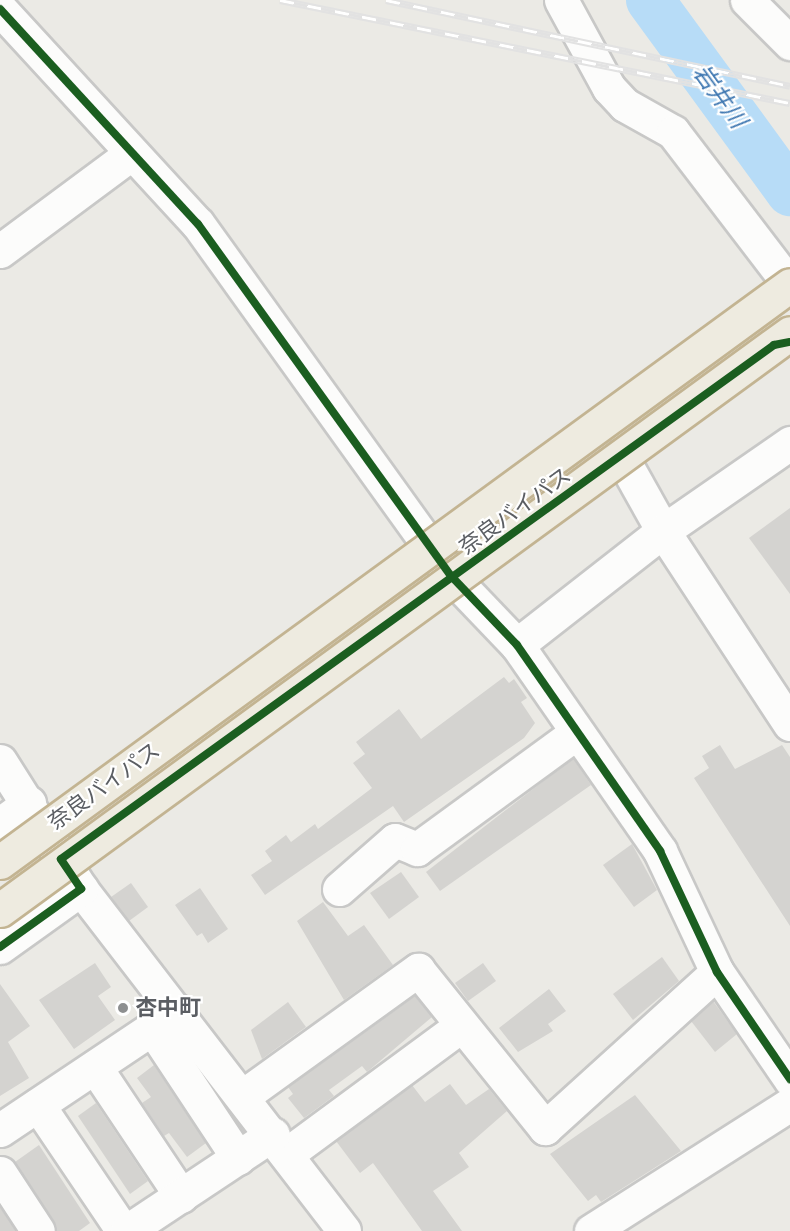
<!DOCTYPE html>
<meta charset="utf-8">
<style>
body{margin:0}
#map{position:relative;width:790px;height:1231px;overflow:hidden;background:#ebeae5;font-family:Figtree,"Noto Sans JP",sans-serif}
div>[style]{position:absolute}
.river>*{height:48px;margin:-24px;padding:0 24px;transform-origin:24px;border-radius:24px;background:#b7dcf7}
.building>*{inset:0;background:#d4d3d0}
.roads{filter:drop-shadow(2px 0 #c8c8c7) drop-shadow(-2px 0 #c8c8c7) drop-shadow(0 2px #c8c8c7) drop-shadow(0 -2px #c8c8c7)}
.minor>*{height:33px;margin:-16.5px;padding:0 16.5px;transform-origin:16.5px;border-radius:16.5px;background:#fcfcfb}
.rail>*{height:7px;margin-top:-3.5px;transform-origin:0;background:repeating-linear-gradient(90deg,#fff 0 14px,#e2e2e2 0 28px);box-sizing:border-box;border-block:2px solid #e2e2e2}
.bridges{filter:drop-shadow(2px 0 #c3b492) drop-shadow(-2px 0 #c3b492) drop-shadow(0 2px #c3b492) drop-shadow(0 -2px #c3b492)}
.highway-bridge>*{height:33px;margin:-16.5px;padding:0 16.5px;transform-origin:16.5px;border-radius:16.5px;background:#eeebe0}
.cycleway>*{height:8px;margin:-4px;padding:0 4px;transform-origin:4px;border-radius:4px;background:#1b5e20}
.dots>*{width:16px;height:16px;translate:-50% -50%;box-sizing:border-box;border:3px solid #fff;border-radius:50%}
span{translate:-50% -50%;white-space:nowrap;text-align:center;line-height:1.15;-webkit-text-stroke:4.5px #fff;paint-order:stroke}
.street-label{font-size:22px;color:#5b5e63}
.poi-label{font-size:22px;color:#5b5e63;font-weight:700}
.left{translate:0 -50%;text-align:left}
.water-label{font-size:24px;color:#3e77b1;font-style:italic}
</style>
<div id="map">
<div class="river">
<div style="left:650px;top:0;width:238px;rotate:53.9deg"></div>
</div>
<div class="building">
<div style="clip-path:polygon(790px 508px,790px 594px,749px 538px)"></div>
<div style="clip-path:polygon(504px 677px,509px 683px,514px 679px,527px 698px,521px 702px,535px 723px,524px 738px,404px 822px,393px 806px,265px 895px,251px 875px,272px 861px,265px 851px,286px 835px,291px 842px,315px 824px,318px 829px,372px 788px,353px 763px,365px 754px,356px 742px,399px 709px,421px 739px)"></div>
<div style="clip-path:polygon(720px 745px,735px 769px,782px 745px,790px 757px,790px 926px,694px 778px,709px 768px,702px 756px)"></div>
<div style="clip-path:polygon(573px 758px,591px 785px,440px 891px,426px 872px)"></div>
<div style="clip-path:polygon(632px 844px,657px 890px,634px 907px,603px 865px)"></div>
<div style="clip-path:polygon(401px 872px,419px 897px,389px 919px,370px 893px)"></div>
<div style="clip-path:polygon(131px 883px,148px 907px,129px 921px,111px 897px)"></div>
<div style="clip-path:polygon(200px 888px,228px 929px,208px 943px,202px 933px,197px 936px,175px 905px)"></div>
<div style="clip-path:polygon(323px 902px,348px 936px,364px 925px,393px 965px,344px 1000px,297px 921px)"></div>
<div style="clip-path:polygon(662px 957px,679px 981px,633px 1020px,613px 994px)"></div>
<div style="clip-path:polygon(95px 963px,111px 987px,98px 996px,115px 1020px,74px 1049px,39px 1000px)"></div>
<div style="clip-path:polygon(483px 963px,496px 981px,468px 1001px,455px 983px)"></div>
<div style="clip-path:polygon(0 984px,30px 1026px,8px 1042px,29px 1078px,0 1096px)"></div>
<div style="clip-path:polygon(549px 989px,566px 1011px,548px 1024px,553px 1031px,518px 1052px,499px 1028px)"></div>
<div style="clip-path:polygon(415px 996px,432px 1017px,367px 1072px,362px 1066px,329px 1090px,334px 1096px,304px 1118px,288px 1098px,293px 1094px,288px 1087px)"></div>
<div style="clip-path:polygon(713px 1001px,737px 1034px,715px 1052px,691px 1021px)"></div>
<div style="clip-path:polygon(288px 1002px,306px 1027px,262px 1059px,251px 1030px)"></div>
<div style="clip-path:polygon(154px 1065px,206px 1143px,187px 1157px,169px 1133px,164px 1136px,142px 1103px,151px 1097px,137px 1078px)"></div>
<div style="clip-path:polygon(450px 1084px,466px 1105px,489px 1089px,507px 1111px,459px 1153px,469px 1167px,433px 1191px,462px 1231px,422px 1231px,373px 1163px,360px 1173px,336px 1141px,412px 1085px,425px 1102px)"></div>
<div style="clip-path:polygon(635px 1095px,681px 1151px,601px 1202px,596px 1195px,588px 1201px,550px 1154px)"></div>
<div style="clip-path:polygon(96px 1103px,148px 1181px,130px 1194px,78px 1116px)"></div>
<div style="clip-path:polygon(39px 1145px,90px 1223px,79px 1231px,57px 1231px,15px 1162px)"></div>
<div style="clip-path:polygon(0 1207px,16px 1231px,0 1231px)"></div>
</div>
<div class="roads">
<div class="minor">
<div style="left:561px;top:0;width:100px;rotate:61.4deg"></div>
<div style="left:609px;top:88px;width:23px;rotate:47deg"></div>
<div style="left:625px;top:105px;width:55px;rotate:29.4deg"></div>
<div style="left:673px;top:132px;width:193px;rotate:52.6deg"></div>
<div style="left:747px;top:0;width:61px;rotate:45deg"></div>
<div style="left:0;top:9px;width:292px;rotate:47.4deg"></div>
<div style="left:198px;top:224px;width:433px;rotate:54.3deg"></div>
<div style="left:451px;top:576px;width:95px;rotate:46.3deg"></div>
<div style="left:517px;top:645px;width:251px;rotate:55.2deg"></div>
<div style="left:660px;top:851px;width:134px;rotate:64.8deg"></div>
<div style="left:717px;top:972px;width:130px;rotate:55.7deg"></div>
<div style="left:0;top:251px;width:164px;rotate:-36.6deg"></div>
<div style="left:621px;top:456px;width:86px;rotate:60.8deg"></div>
<div style="left:663px;top:531px;width:231px;rotate:56.7deg"></div>
<div style="left:517px;top:645px;width:185px;rotate:-38deg"></div>
<div style="left:663px;top:531px;width:155px;rotate:-34.7deg"></div>
<div style="left:0;top:761px;width:151px;rotate:57.7deg"></div>
<div style="left:81px;top:889px;width:431px;rotate:52.4deg"></div>
<div style="left:0;top:824px;width:36px;rotate:-36deg"></div>
<div style="left:339px;top:889px;width:74px;rotate:-41.2deg"></div>
<div style="left:395px;top:840px;width:24px;rotate:22deg"></div>
<div style="left:417px;top:849px;width:197px;rotate:-36.1deg"></div>
<div style="left:0;top:947px;width:100px;rotate:-35.6deg"></div>
<div style="left:152px;top:1028px;width:156px;rotate:56.5deg"></div>
<div style="left:95px;top:1067px;width:155px;rotate:56.3deg"></div>
<div style="left:243px;top:1096px;width:216px;rotate:-35.8deg"></div>
<div style="left:418px;top:970px;width:203px;rotate:51.2deg"></div>
<div style="left:545px;top:1128px;width:232px;rotate:-42.2deg"></div>
<div style="left:38px;top:1105px;width:152px;rotate:56deg"></div>
<div style="left:0;top:1130px;width:214px;rotate:-33.8deg"></div>
<div style="left:287px;top:1154px;width:217px;rotate:-36.4deg"></div>
<div style="left:0;top:1173px;width:69px;rotate:56.8deg"></div>
<div style="left:127px;top:1231px;width:175px;rotate:-33.6deg"></div>
<div style="left:591px;top:1231px;width:236px;rotate:-32.5deg"></div>
</div>
</div>
<div class="rail">
<div style="left:280px;top:0;width:520px;rotate:11.42deg"></div>
<div style="left:386px;top:0;width:413px;rotate:12deg"></div>
</div>
<div class="bridges">
<div class="highway-bridge">
<div style="left:0;top:862px;width:978px;rotate:-36.14deg"></div>
<div style="left:0;top:910px;width:978px;rotate:-36.14deg"></div>
</div>
</div>
<div class="cycleway">
<div style="left:0;top:9px;width:292px;rotate:47.4deg"></div>
<div style="left:198px;top:224px;width:433px;rotate:54.3deg"></div>
<div style="left:451px;top:576px;width:95px;rotate:46.3deg"></div>
<div style="left:517px;top:645px;width:251px;rotate:55.2deg"></div>
<div style="left:660px;top:851px;width:134px;rotate:64.8deg"></div>
<div style="left:717px;top:972px;width:130px;rotate:55.7deg"></div>
<div style="left:0;top:947px;width:100px;rotate:-35.6deg"></div>
<div style="left:81px;top:889px;width:36px;rotate:-124deg"></div>
<div style="left:61px;top:859px;width:879px;rotate:-35.79deg"></div>
<div style="left:774px;top:345px;width:16px;rotate:-11deg"></div>
</div>
<div class="dots">
<div style="left:123px;top:1008px;background:#8d8f90"></div>
</div>
<div class="street-label">
<span style="left:515px;top:511px;rotate:-36deg">奈良バイパス</span>
<span style="left:104px;top:786px;rotate:-36deg">奈良バイパス</span>
</div>
<div class="poi-label">
<span class="left" style="left:135px;top:1008px">杏中町</span>
</div>
<div class="water-label">
<span style="left:720px;top:96px;rotate:54deg">岩井川</span>
</div>
</div>
